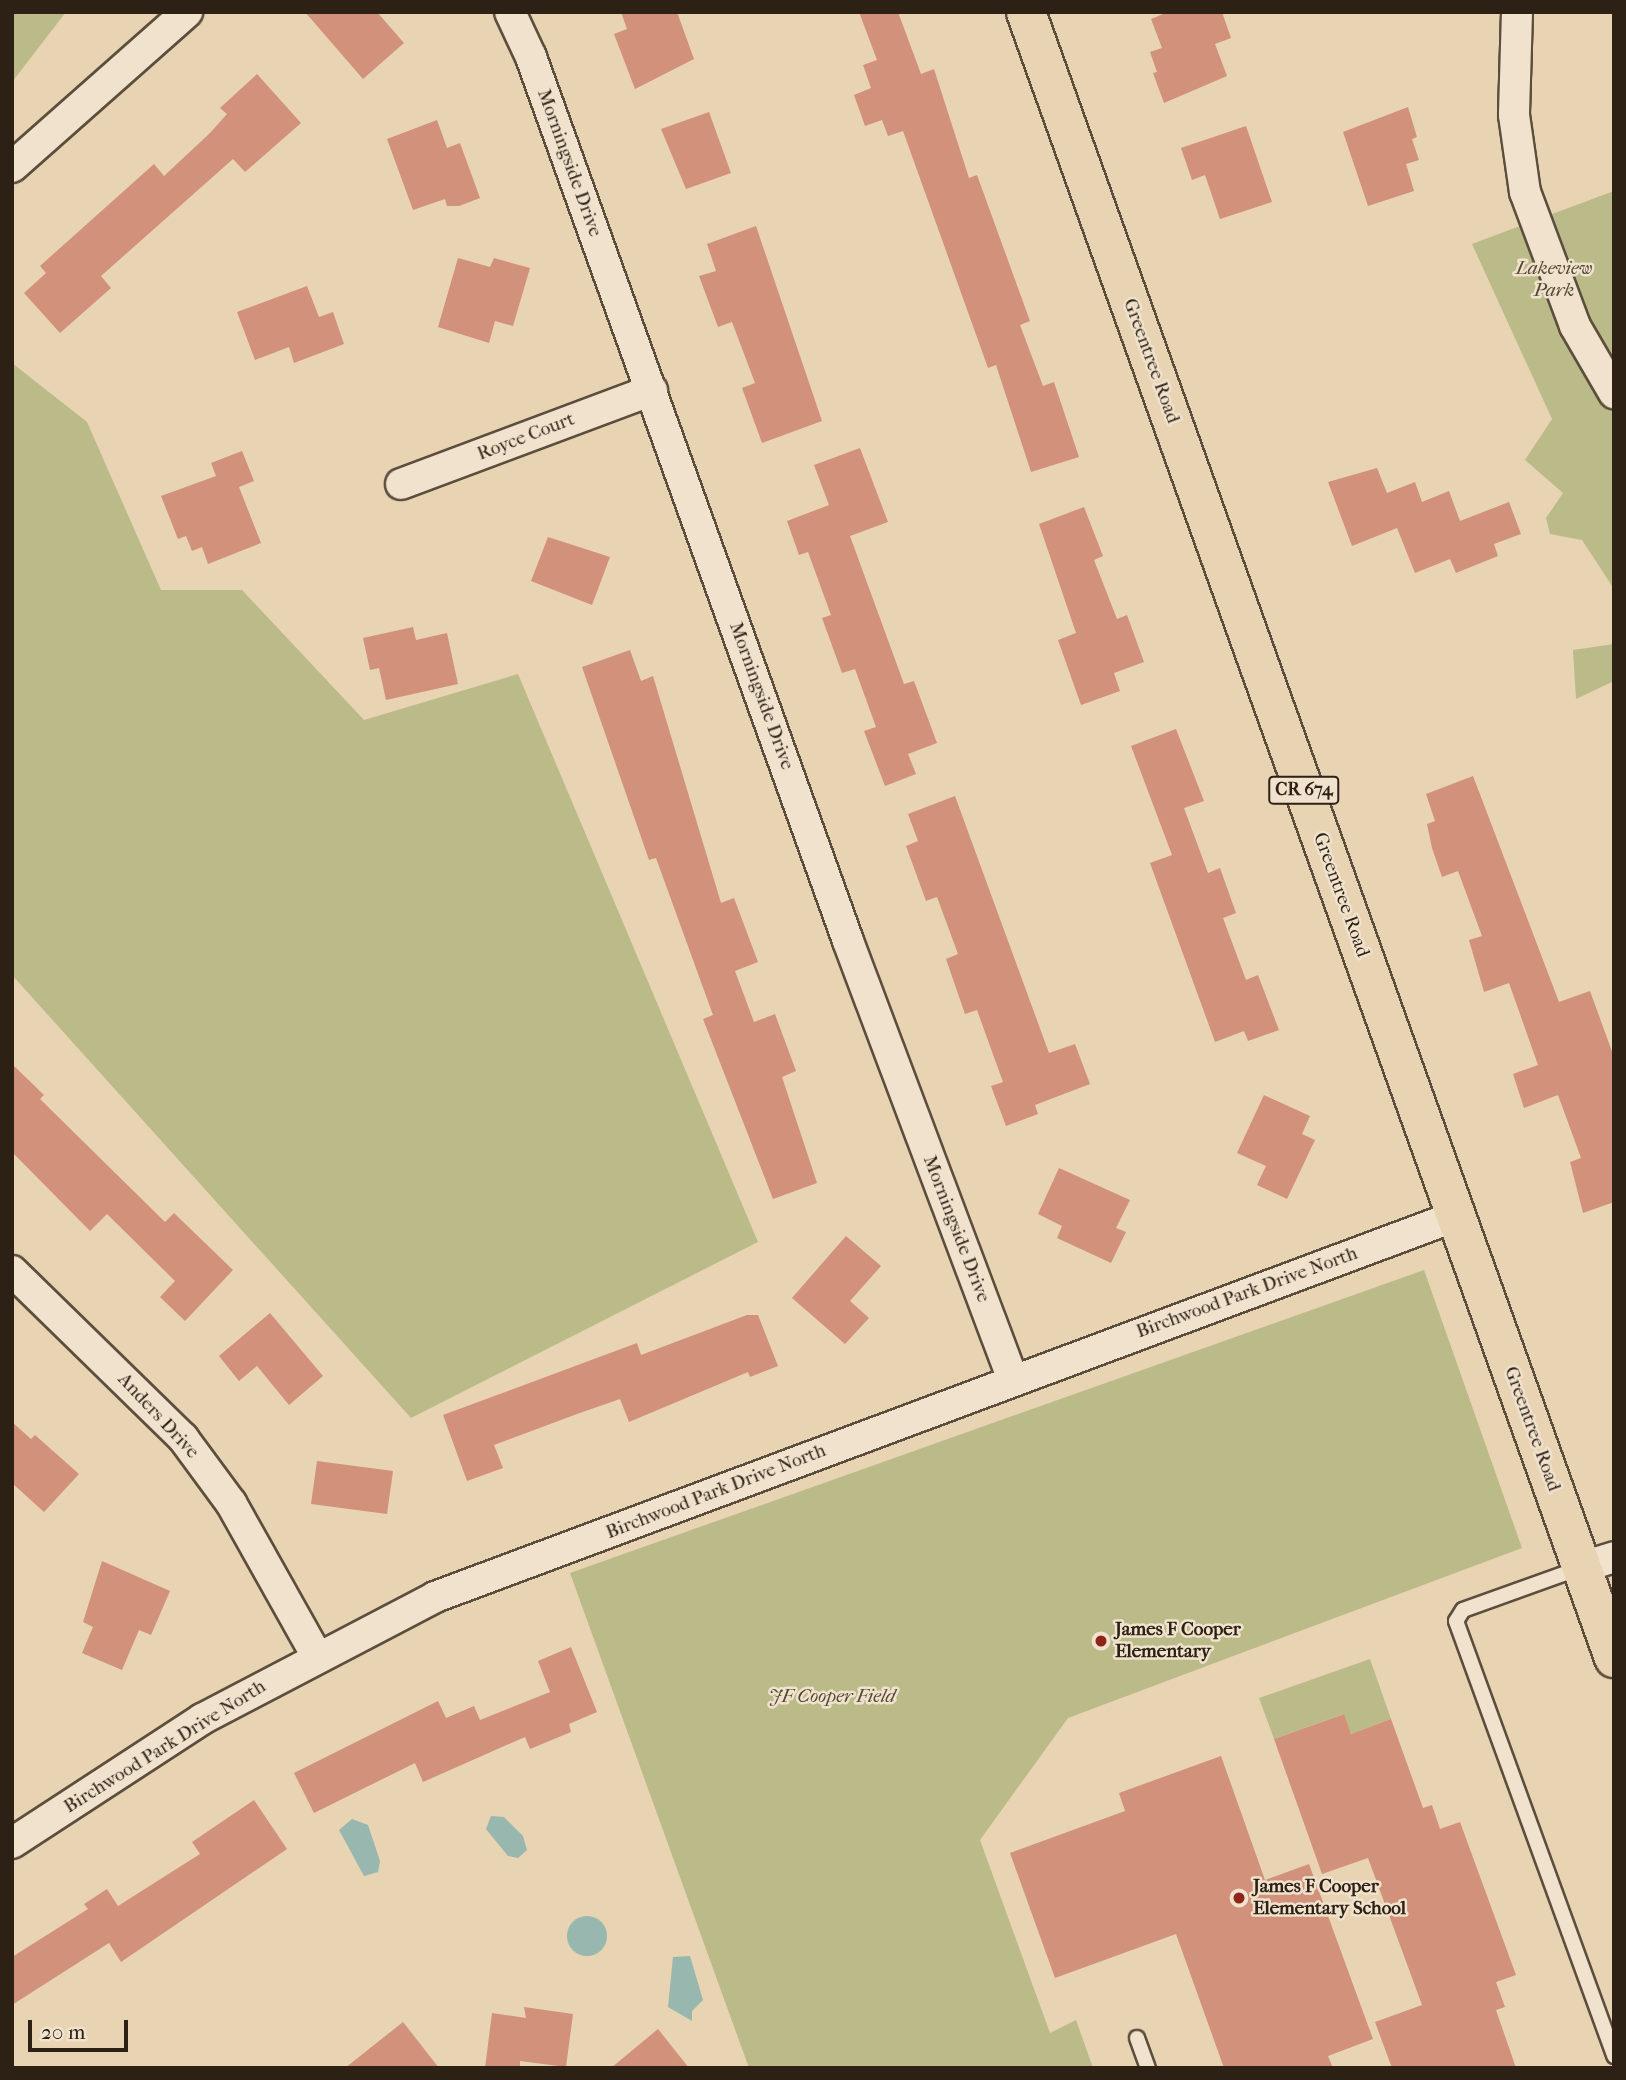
<!DOCTYPE html>
<style>
body{margin:0}
#map{position:relative;width:1626px;height:2080px;overflow:hidden;background:#e8d3b2;font-family:"IM FELL French Canon",serif}
div>[style]{position:absolute}
.green>*{inset:0;background:#babb89}
.water>*{inset:0;background:#97b7af}
.round{border-radius:50%}
.building>*{inset:0;background:#d2917b}
.roads{filter:drop-shadow(2px 0 #5c4e3c) drop-shadow(-2px 0 #5c4e3c) drop-shadow(0 2px #5c4e3c) drop-shadow(0 -2px #5c4e3c)}
.lane>*{height:14px;margin:-7px;padding:0 7px;transform-origin:7px;border-radius:7px;background:#f0e2cd}
.street>*{height:30px;margin:-15px;padding:0 15px;transform-origin:15px;border-radius:15px;background:#f0e2cd}
.primary>*{height:38px;margin:-19px;padding:0 19px;transform-origin:19px;border-radius:19px;background:#e8d3b2}
.dots>*{width:19px;height:19px;translate:-50% -50%;box-sizing:border-box;border:4px solid #f0e2cd;border-radius:50%}
span{translate:-50% -50%;white-space:nowrap;text-align:center;line-height:1.15;-webkit-text-stroke:5px #f0e2cd;paint-order:stroke}
.shield-label span{padding:2px 5px;background:#f0e2cd;border:2px solid;border-radius:5px;-webkit-text-stroke-width:0}
.shield-label{font-size:18px;color:#2d2115;font-weight:700}
.street-label{font-size:19px;color:#2d2115}
.park-label{font-size:19px;color:#504832;font-style:italic}
.poi-label{font-size:19px;color:#2d2115;font-weight:700}
.left{translate:0 -50%;text-align:left}
.frame{position:absolute;inset:0;border:14px solid #2d2115;pointer-events:none}
.scale{position:absolute;left:28px;top:2020px;width:100px;height:32px;box-sizing:border-box;border:4px solid #2d2115;border-top:0;padding-left:9px;font-size:21px;line-height:24px;white-space:nowrap;color:#2d2115;-webkit-text-stroke:5px #f0e2cd;paint-order:stroke}
</style>
<div id="map">
<div class="green">
<div style="clip-path:polygon(12px 12px,66px 12px,12px 82px)"></div>
<div style="clip-path:polygon(1614px 191px,1614px 589px,1582px 540px,1550px 534px,1546px 518px,1563px 493px,1525px 460px,1552px 419px,1472px 244px)"></div>
<div style="clip-path:polygon(12px 363px,87px 422px,161px 590px,242px 590px,364px 720px,518px 674px,758px 1242px,411px 1418px,12px 975px)"></div>
<div style="clip-path:polygon(1614px 644px,1614px 681px,1576px 699px,1573px 650px)"></div>
<div style="clip-path:polygon(1424px 1270px,1522px 1548px,1068px 1718px,980px 1840px,1050px 2033px,1076px 2020px,1093px 2068px,749px 2068px,570px 1573px)"></div>
<div style="clip-path:polygon(1370px 1659px,1391px 1719px,1351px 1734px,1343px 1714px,1274px 1739px,1259px 1698px)"></div>
</div>
<div class="water">
<div style="clip-path:polygon(491px 1816px,504px 1817px,523px 1836px,527px 1850px,518px 1858px,508px 1856px,486px 1829px)"></div>
<div style="clip-path:polygon(352px 1819px,368px 1825px,380px 1861px,378px 1872px,364px 1876px,339px 1830px)"></div>
<div class="round" style="left:567px;top:1916px;width:40px;height:40px"></div>
<div style="clip-path:polygon(690px 1956px,703px 2000px,692px 2011px,692px 2021px,668px 2007px,673px 1957px)"></div>
</div>
<div class="building">
<div style="clip-path:polygon(305px 12px,377px 12px,404px 43px,363px 79px)"></div>
<div style="clip-path:polygon(621px 12px,677px 12px,694px 59px,635px 89px,614px 34px,627px 29px)"></div>
<div style="clip-path:polygon(859px 12px,898px 12px,921px 74px,934px 69px,969px 178px,977px 175px,1030px 321px,1020px 325px,1043px 386px,1054px 382px,1079px 457px,1031px 472px,996px 365px,988px 368px,903px 131px,888px 136px,882px 120px,865px 126px,854px 95px,871px 88px,863px 65px,877px 60px)"></div>
<div style="clip-path:polygon(1168px 12px,1222px 12px,1231px 38px,1215px 44px,1227px 76px,1164px 103px,1153px 73px,1157px 72px,1150px 52px,1162px 48px,1151px 19px)"></div>
<div style="clip-path:polygon(257px 74px,301px 123px,245px 172px,233px 159px,101px 276px,111px 288px,60px 333px,24px 293px,46px 273px,40px 266px,154px 164px,164px 176px,210px 133px,227px 114px,220px 108px)"></div>
<div style="clip-path:polygon(1408px 107px,1417px 137px,1412px 139px,1419px 160px,1406px 164px,1414px 191px,1368px 206px,1343px 132px)"></div>
<div style="clip-path:polygon(709px 112px,731px 173px,686px 189px,661px 129px)"></div>
<div style="clip-path:polygon(437px 120px,447px 148px,460px 143px,480px 198px,459px 206px,447px 206px,445px 199px,413px 210px,387px 139px)"></div>
<div style="clip-path:polygon(1246px 126px,1272px 202px,1220px 219px,1205px 175px,1192px 180px,1181px 148px)"></div>
<div style="clip-path:polygon(756px 226px,822px 421px,762px 443px,742px 388px,755px 383px,732px 322px,718px 327px,699px 276px,716px 271px,707px 244px)"></div>
<div style="clip-path:polygon(458px 258px,490px 267px,494px 258px,530px 268px,513px 326px,495px 321px,489px 343px,438px 327px)"></div>
<div style="clip-path:polygon(307px 286px,319px 317px,333px 312px,344px 344px,294px 363px,289px 347px,255px 360px,237px 312px)"></div>
<div style="clip-path:polygon(860px 448px,888px 522px,850px 536px,904px 684px,914px 681px,937px 743px,908px 754px,916px 774px,885px 786px,864px 731px,876px 727px,855px 669px,842px 673px,822px 618px,831px 615px,808px 552px,799px 555px,787px 521px,829px 505px,814px 465px)"></div>
<div style="clip-path:polygon(242px 451px,254px 481px,239px 487px,261px 543px,208px 564px,202px 547px,192px 551px,186px 536px,178px 539px,161px 496px,216px 476px,211px 463px)"></div>
<div style="clip-path:polygon(1377px 468px,1387px 493px,1415px 482px,1422px 502px,1449px 491px,1460px 521px,1509px 502px,1521px 534px,1494px 544px,1498px 556px,1456px 573px,1450px 559px,1415px 573px,1397px 528px,1352px 546px,1328px 482px)"></div>
<div style="clip-path:polygon(1084px 507px,1103px 556px,1094px 560px,1117px 619px,1127px 615px,1144px 662px,1114px 673px,1120px 691px,1081px 705px,1058px 640px,1076px 633px,1039px 524px)"></div>
<div style="clip-path:polygon(548px 537px,610px 557px,592px 605px,531px 581px)"></div>
<div style="clip-path:polygon(413px 627px,416px 640px,447px 633px,458px 684px,386px 700px,379px 668px,370px 670px,363px 638px)"></div>
<div style="clip-path:polygon(630px 650px,641px 681px,653px 676px,721px 903px,734px 898px,758px 962px,735px 971px,754px 1022px,775px 1014px,796px 1071px,782px 1077px,817px 1183px,773px 1199px,703px 1019px,713px 1015px,656px 858px,649px 860px,582px 667px)"></div>
<div style="clip-path:polygon(1176px 729px,1204px 801px,1184px 808px,1208px 873px,1220px 868px,1236px 913px,1223px 918px,1246px 980px,1258px 975px,1279px 1030px,1248px 1041px,1244px 1031px,1215px 1042px,1150px 863px,1172px 855px,1131px 746px)"></div>
<div style="clip-path:polygon(1473px 776px,1559px 1002px,1590px 991px,1614px 1057px,1614px 1202px,1583px 1213px,1570px 1162px,1581px 1158px,1558px 1095px,1524px 1108px,1513px 1074px,1538px 1065px,1509px 983px,1484px 992px,1469px 940px,1482px 936px,1458px 871px,1442px 877px,1432px 848px,1427px 824px,1435px 821px,1426px 794px)"></div>
<div style="clip-path:polygon(955px 796px,1049px 1053px,1075px 1044px,1090px 1084px,1035px 1105px,1038px 1114px,1006px 1126px,991px 1086px,1003px 1082px,977px 1010px,965px 1014px,946px 959px,958px 954px,937px 897px,926px 901px,906px 846px,918px 841px,908px 814px)"></div>
<div style="clip-path:polygon(12px 1064px,44px 1095px,40px 1099px,165px 1222px,174px 1213px,233px 1270px,185px 1321px,160px 1297px,175px 1281px,107px 1214px,90px 1231px,12px 1152px)"></div>
<div style="clip-path:polygon(1264px 1095px,1310px 1116px,1302px 1134px,1315px 1140px,1287px 1199px,1257px 1185px,1266px 1166px,1237px 1153px)"></div>
<div style="clip-path:polygon(1059px 1168px,1130px 1200px,1116px 1228px,1126px 1232px,1111px 1263px,1057px 1238px,1062px 1226px,1038px 1214px)"></div>
<div style="clip-path:polygon(846px 1236px,881px 1266px,850px 1301px,869px 1318px,845px 1344px,792px 1298px)"></div>
<div style="clip-path:polygon(270px 1313px,323px 1376px,289px 1405px,257px 1366px,239px 1381px,219px 1356px)"></div>
<div style="clip-path:polygon(747px 1315px,758px 1315px,778px 1366px,750px 1377px,748px 1372px,629px 1422px,620px 1399px,577px 1414px,494px 1445px,503px 1468px,467px 1481px,443px 1415px,637px 1343px,641px 1355px)"></div>
<div style="clip-path:polygon(12px 1422px,31px 1439px,35px 1435px,79px 1474px,44px 1512px,12px 1483px)"></div>
<div style="clip-path:polygon(317px 1461px,393px 1471px,387px 1514px,311px 1504px)"></div>
<div style="clip-path:polygon(102px 1561px,170px 1591px,151px 1635px,139px 1630px,122px 1670px,82px 1653px,93px 1627px,83px 1622px)"></div>
<div style="clip-path:polygon(571px 1647px,597px 1712px,569px 1724px,571px 1732px,530px 1749px,525px 1737px,423px 1782px,415px 1763px,314px 1813px,294px 1773px,438px 1701px,446px 1718px,474px 1706px,480px 1720px,550px 1692px,538px 1661px)"></div>
<div style="clip-path:polygon(1344px 1714px,1351px 1734px,1391px 1719px,1423px 1808px,1432px 1805px,1440px 1829px,1460px 1822px,1516px 1975px,1496px 1982px,1505px 2007px,1496px 2010px,1516px 2068px,1392px 2068px,1375px 2022px,1422px 2005px,1368px 1858px,1322px 1874px,1274px 1739px)"></div>
<div style="clip-path:polygon(1221px 1756px,1265px 1880px,1309px 1864px,1373px 2039px,1328px 2056px,1333px 2068px,1224px 2068px,1176px 1934px,1055px 1978px,1010px 1853px,1125px 1811px,1119px 1793px)"></div>
<div style="clip-path:polygon(254px 1800px,287px 1849px,121px 1962px,109px 1943px,12px 2005px,12px 1957px,88px 1909px,84px 1904px,107px 1889px,118px 1906px,200px 1854px,192px 1842px)"></div>
<div style="clip-path:polygon(524px 2007px,573px 2014px,566px 2067px,520px 2061px,520px 2068px,485px 2068px,492px 2013px,526px 2018px)"></div>
<div style="clip-path:polygon(403px 2022px,439px 2068px,345px 2068px)"></div>
<div style="clip-path:polygon(658px 2029px,689px 2068px,611px 2068px)"></div>
</div>
<div class="roads">
<div class="lane">
<div style="left:1580px;top:1568px;width:124px;rotate:160.3deg"></div>
<div style="left:1463px;top:1610px;width:13px;rotate:122deg"></div>
<div style="left:1456px;top:1621px;width:463px;rotate:70deg"></div>
<div style="left:1137px;top:2038px;width:32px;rotate:70deg"></div>
</div>
<div class="street">
<div style="left:510px;top:12px;width:50px;rotate:65deg"></div>
<div style="left:531px;top:57px;width:939px;rotate:70.27deg"></div>
<div style="left:848px;top:941px;width:469px;rotate:69.4deg"></div>
<div style="left:1517px;top:12px;width:103px;rotate:91.7deg"></div>
<div style="left:1514px;top:115px;width:78px;rotate:81.9deg"></div>
<div style="left:1525px;top:192px;width:143px;rotate:69.5deg"></div>
<div style="left:1575px;top:326px;width:78px;rotate:59.8deg"></div>
<div style="left:12px;top:167px;width:234px;rotate:-41.5deg"></div>
<div style="left:401px;top:484px;width:268px;rotate:-20.5deg"></div>
<div style="left:12px;top:1271px;width:239px;rotate:44.3deg"></div>
<div style="left:183px;top:1438px;width:81px;rotate:53.6deg"></div>
<div style="left:231px;top:1503px;width:176px;rotate:60.7deg"></div>
<div style="left:1582px;top:1567px;width:34px;rotate:-17deg"></div>
<div style="left:12px;top:1843px;width:227px;rotate:-33.1deg"></div>
<div style="left:202px;top:1719px;width:263px;rotate:-27.6deg"></div>
<div style="left:435px;top:1597px;width:1090px;rotate:-20.46deg"></div>
</div>
<div class="primary">
<div style="left:1026px;top:12px;width:1748px;rotate:70.34deg"></div>
</div>
</div>
<div class="dots">
<div style="left:1101px;top:1641px;background:#8f2418"></div>
<div style="left:1239px;top:1898px;background:#8f2418"></div>
</div>
<div class="shield-label">
<span style="left:1304px;top:790px">CR 674</span>
</div>
<div class="street-label">
<span style="left:569px;top:163px;rotate:70deg">Morningside Drive</span>
<span style="left:1151px;top:361px;rotate:70deg">Greentree Road</span>
<span style="left:526px;top:437px;rotate:-21deg">Royce Court</span>
<span style="left:761px;top:696px;rotate:70deg">Morningside Drive</span>
<span style="left:1341px;top:895px;rotate:70deg">Greentree Road</span>
<span style="left:956px;top:1229px;rotate:69deg">Morningside Drive</span>
<span style="left:1247px;top:1293px;rotate:-20deg">Birchwood Park Drive North</span>
<span style="left:158px;top:1416px;rotate:47deg">Anders Drive</span>
<span style="left:1532px;top:1429px;rotate:70deg">Greentree Road</span>
<span style="left:716px;top:1492px;rotate:-21deg">Birchwood Park Drive North</span>
<span style="left:165px;top:1747px;rotate:-32deg">Birchwood Park Drive North</span>
</div>
<div class="park-label">
<span style="left:1554px;top:280px">Lakeview<br>Park</span>
<span style="left:832px;top:1697px">JF Cooper Field</span>
</div>
<div class="poi-label">
<span class="left" style="left:1115px;top:1641px">James F Cooper<br>Elementary</span>
<span class="left" style="left:1253px;top:1898px">James F Cooper<br>Elementary School</span>
</div>
<div class="frame"></div>
<div class="scale">20 m</div>
</div>
